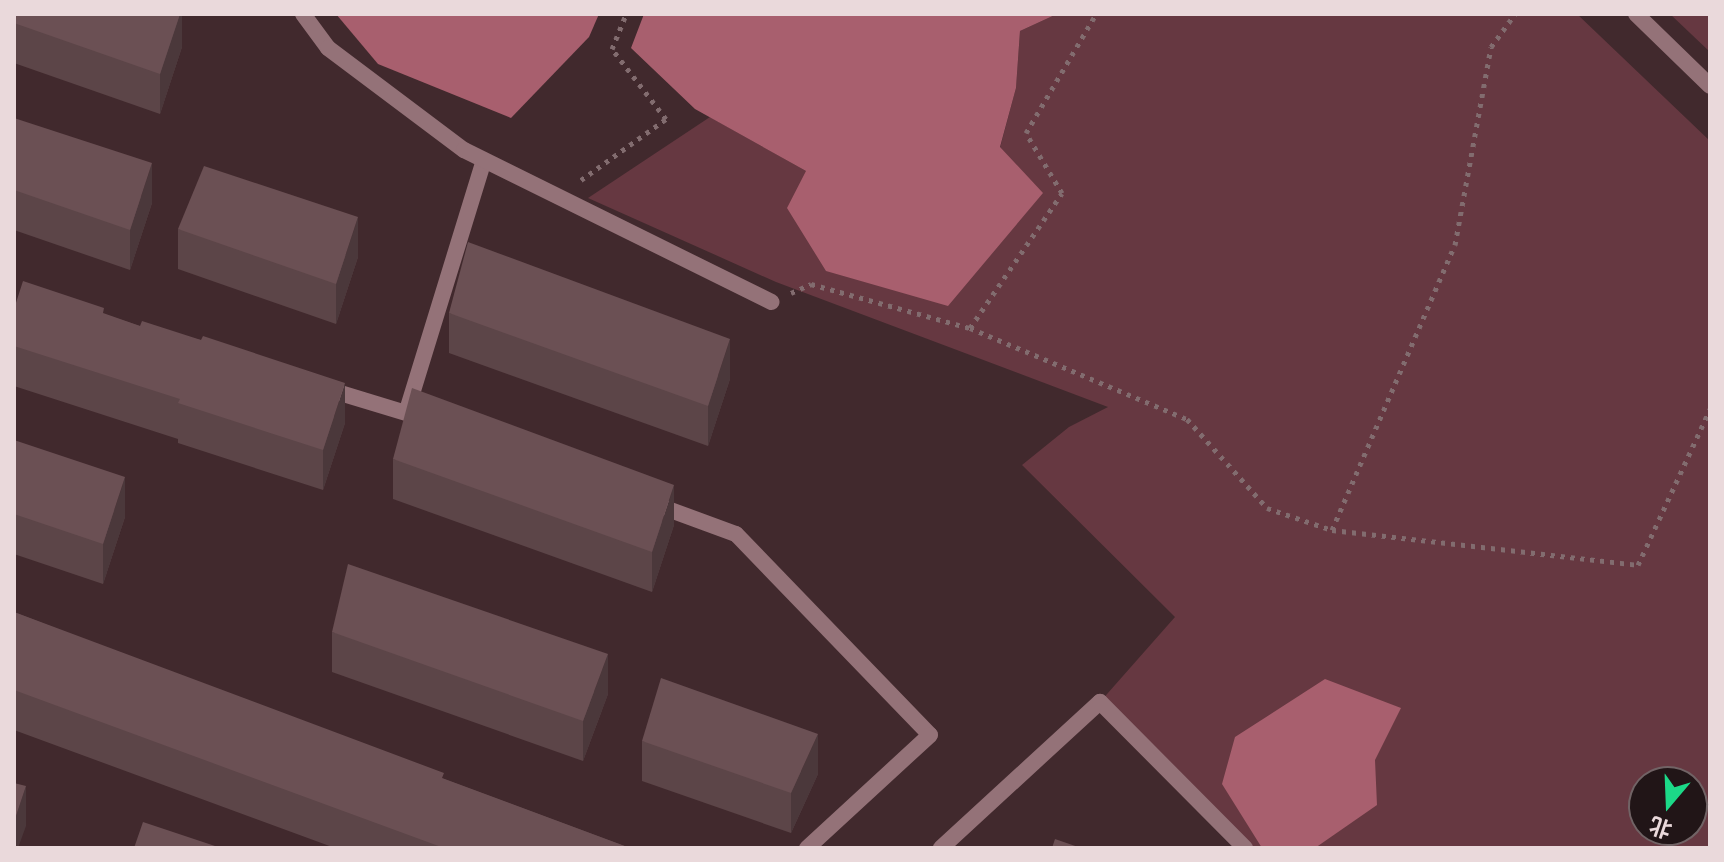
<!DOCTYPE html>
<meta charset="utf-8">
<style>
body{margin:0}
#map{position:relative;width:1724px;height:862px;overflow:hidden;background:#41292d;font-family:"Roboto Condensed","Noto Sans SC",sans-serif}
div>[style]{position:absolute}
.green>*{inset:0;background:#663841}
.water>*{inset:0;background:#a85f6e}
.path>*{height:5px;margin-top:-2.5px;transform-origin:0;background:repeating-linear-gradient(90deg,#826c6f 0 4px,transparent 0 10px)}
.lane>*{height:16px;margin:-8px;padding:0 8px;transform-origin:8px;border-radius:8px;background:#947278}
.street>*{height:16px;margin:-8px;padding:0 8px;transform-origin:8px;border-radius:8px;background:#947278}
.wall>*{inset:0;background:#5c4548}
.shaded-wall>*{inset:0;background:#4b383b}
.building>*{inset:0;background:#6b5054}
span{translate:-50% -50%;white-space:nowrap;text-align:center;line-height:1.15;-webkit-text-stroke:8px #211517;paint-order:stroke}
.frame{position:absolute;inset:0;border:16px solid #ead9db;pointer-events:none}
.north{position:absolute;left:1628px;top:766px;width:80px;height:80px;box-sizing:border-box;background:#211517;border:2px solid #716365;border-radius:50%;rotate:199deg;font-size:22px;font-weight:700;line-height:32px;text-align:center;color:#ead9db}
.north::after{content:'';display:block;margin:auto;width:28px;height:36px;background:#1cd988;clip-path:polygon(50% 0,100% 100%,50% 72%,0 100%)}
</style>
<div id="map">
<div class="green">
<div style="clip-path:polygon(evenodd,1057px 14px,1577px 14px,1710px 141px,1710px 848px,1252px 848px,1100px 702px,1175px 617px,1022px 465px,1069px 427px,1108px 407px,776px 282px,588px 198px,710px 117px,806px 171px,1000px 148px,1016px 88px,1020px 31px,1057px 14px,1644px 782px,1692px 782px,1692px 830px,1644px 830px,1644px 782px)"></div>
<div style="clip-path:polygon(1670px 14px,1710px 14px,1710px 52px)"></div>
</div>
<div class="water">
<div style="clip-path:polygon(336px 14px,599px 14px,589px 37px,511px 118px,378px 64px)"></div>
<div style="clip-path:polygon(644px 14px,1057px 14px,1020px 31px,1016px 88px,1000px 147px,1043px 193px,948px 306px,826px 271px,787px 208px,806px 171px,695px 109px,631px 48px)"></div>
<div style="clip-path:polygon(1325px 679px,1401px 708px,1375px 760px,1377px 805px,1315px 848px,1262px 848px,1222px 784px,1235px 737px)"></div>
</div>
<div class="path">
<div style="left:581px;top:180px;width:105px;rotate:-35.7deg"></div>
<div style="left:666px;top:119px;width:88px;rotate:-127.6deg"></div>
<div style="left:612px;top:49px;width:38px;rotate:-68deg"></div>
<div style="left:791px;top:293px;width:22px;rotate:-24deg"></div>
<div style="left:811px;top:284px;width:165px;rotate:15.5deg"></div>
<div style="left:970px;top:328px;width:163px;rotate:-55.7deg"></div>
<div style="left:1062px;top:193px;width:70px;rotate:-121deg"></div>
<div style="left:1026px;top:133px;width:138px;rotate:-59.5deg"></div>
<div style="left:970px;top:328px;width:235px;rotate:22.8deg"></div>
<div style="left:1187px;top:419px;width:120px;rotate:48deg"></div>
<div style="left:1267px;top:508px;width:69px;rotate:18.7deg"></div>
<div style="left:1332px;top:530px;width:310px;rotate:-66.7deg"></div>
<div style="left:1455px;top:245px;width:201px;rotate:-79.7deg"></div>
<div style="left:1491px;top:47px;width:41px;rotate:-54deg"></div>
<div style="left:1332px;top:530px;width:308px;rotate:6.5deg"></div>
<div style="left:1638px;top:565px;width:172px;rotate:-65.2deg"></div>
</div>
<div class="lane">
<div style="left:327px;top:389px;width:83px;rotate:16.9deg"></div>
<div style="left:408px;top:407px;width:258px;rotate:-72.9deg"></div>
<div style="left:654px;top:504px;width:87px;rotate:20.1deg"></div>
<div style="left:736px;top:534px;width:279px;rotate:46deg"></div>
<div style="left:930px;top:735px;width:167px;rotate:137.4deg"></div>
</div>
<div class="street">
<div style="left:303px;top:14px;width:42px;rotate:53.7deg"></div>
<div style="left:328px;top:48px;width:170px;rotate:36.9deg"></div>
<div style="left:464px;top:150px;width:343px;rotate:26.3deg"></div>
<div style="left:1636px;top:14px;width:103px;rotate:44.2deg"></div>
<div style="left:941px;top:848px;width:216px;rotate:-42.6deg"></div>
<div style="left:1100px;top:702px;width:206px;rotate:45.2deg"></div>
</div>
<div class="wall">
<div style="clip-path:polygon(182px 14px,182px 47px,160px 114px,14px 63px,14px 23px)"></div>
<div style="clip-path:polygon(14px 118px,152px 203px,130px 270px,14px 230px)"></div>
<div style="clip-path:polygon(178px 229px,358px 257px,336px 324px,178px 269px)"></div>
<div style="clip-path:polygon(14px 309px,104px 314px,140px 326px,201px 340px,345px 423px,323px 490px,178px 443px,178px 439px,14px 386px)"></div>
<div style="clip-path:polygon(449px 313px,730px 379px,708px 446px,449px 353px)"></div>
<div style="clip-path:polygon(14px 440px,125px 517px,103px 584px,14px 554px)"></div>
<div style="clip-path:polygon(393px 459px,674px 525px,652px 592px,393px 499px)"></div>
<div style="clip-path:polygon(14px 612px,444px 779px,630px 848px,335px 848px,14px 730px)"></div>
<div style="clip-path:polygon(332px 632px,608px 694px,583px 761px,332px 672px)"></div>
<div style="clip-path:polygon(642px 741px,818px 774px,791px 833px,642px 781px)"></div>
</div>
<div class="shaded-wall">
<div style="clip-path:polygon(180px 14px,182px 14px,182px 47px,160px 114px,160px 74px)"></div>
<div style="clip-path:polygon(152px 163px,152px 203px,130px 270px,130px 230px)"></div>
<div style="clip-path:polygon(358px 217px,358px 257px,336px 324px,336px 284px)"></div>
<div style="clip-path:polygon(730px 339px,730px 379px,708px 446px,708px 406px)"></div>
<div style="clip-path:polygon(345px 383px,345px 423px,323px 490px,323px 450px)"></div>
<div style="clip-path:polygon(125px 477px,125px 517px,103px 584px,103px 544px)"></div>
<div style="clip-path:polygon(674px 485px,674px 525px,652px 592px,652px 552px)"></div>
<div style="clip-path:polygon(608px 654px,608px 694px,583px 761px,583px 721px)"></div>
<div style="clip-path:polygon(818px 734px,818px 774px,791px 833px,791px 793px)"></div>
<div style="clip-path:polygon(26px 786px,26px 826px,18px 848px,14px 848px,14px 822px)"></div>
</div>
<div class="building">
<div style="clip-path:polygon(14px 14px,180px 14px,160px 74px,14px 23px)"></div>
<div style="clip-path:polygon(14px 118px,152px 163px,130px 230px,14px 190px)"></div>
<div style="clip-path:polygon(204px 166px,358px 217px,336px 284px,178px 229px)"></div>
<div style="clip-path:polygon(468px 242px,730px 339px,708px 406px,449px 313px)"></div>
<div style="clip-path:polygon(23px 281px,104px 308px,103px 313px,140px 326px,142px 321px,201px 340px,203px 336px,345px 383px,323px 450px,178px 403px,180px 399px,14px 346px,14px 309px)"></div>
<div style="clip-path:polygon(412px 388px,674px 485px,652px 552px,393px 459px)"></div>
<div style="clip-path:polygon(14px 440px,125px 477px,103px 544px,14px 514px)"></div>
<div style="clip-path:polygon(348px 564px,608px 654px,583px 721px,332px 632px)"></div>
<div style="clip-path:polygon(14px 612px,444px 773px,442px 778px,630px 848px,444px 848px,14px 690px)"></div>
<div style="clip-path:polygon(661px 678px,818px 734px,791px 793px,642px 741px)"></div>
<div style="clip-path:polygon(14px 783px,26px 786px,14px 822px)"></div>
<div style="clip-path:polygon(143px 822px,221px 848px,134px 848px)"></div>
<div style="clip-path:polygon(1055px 839px,1081px 848px,1052px 848px)"></div>
</div>
<div class="frame"></div>
<div class="north">北</div>
</div>
